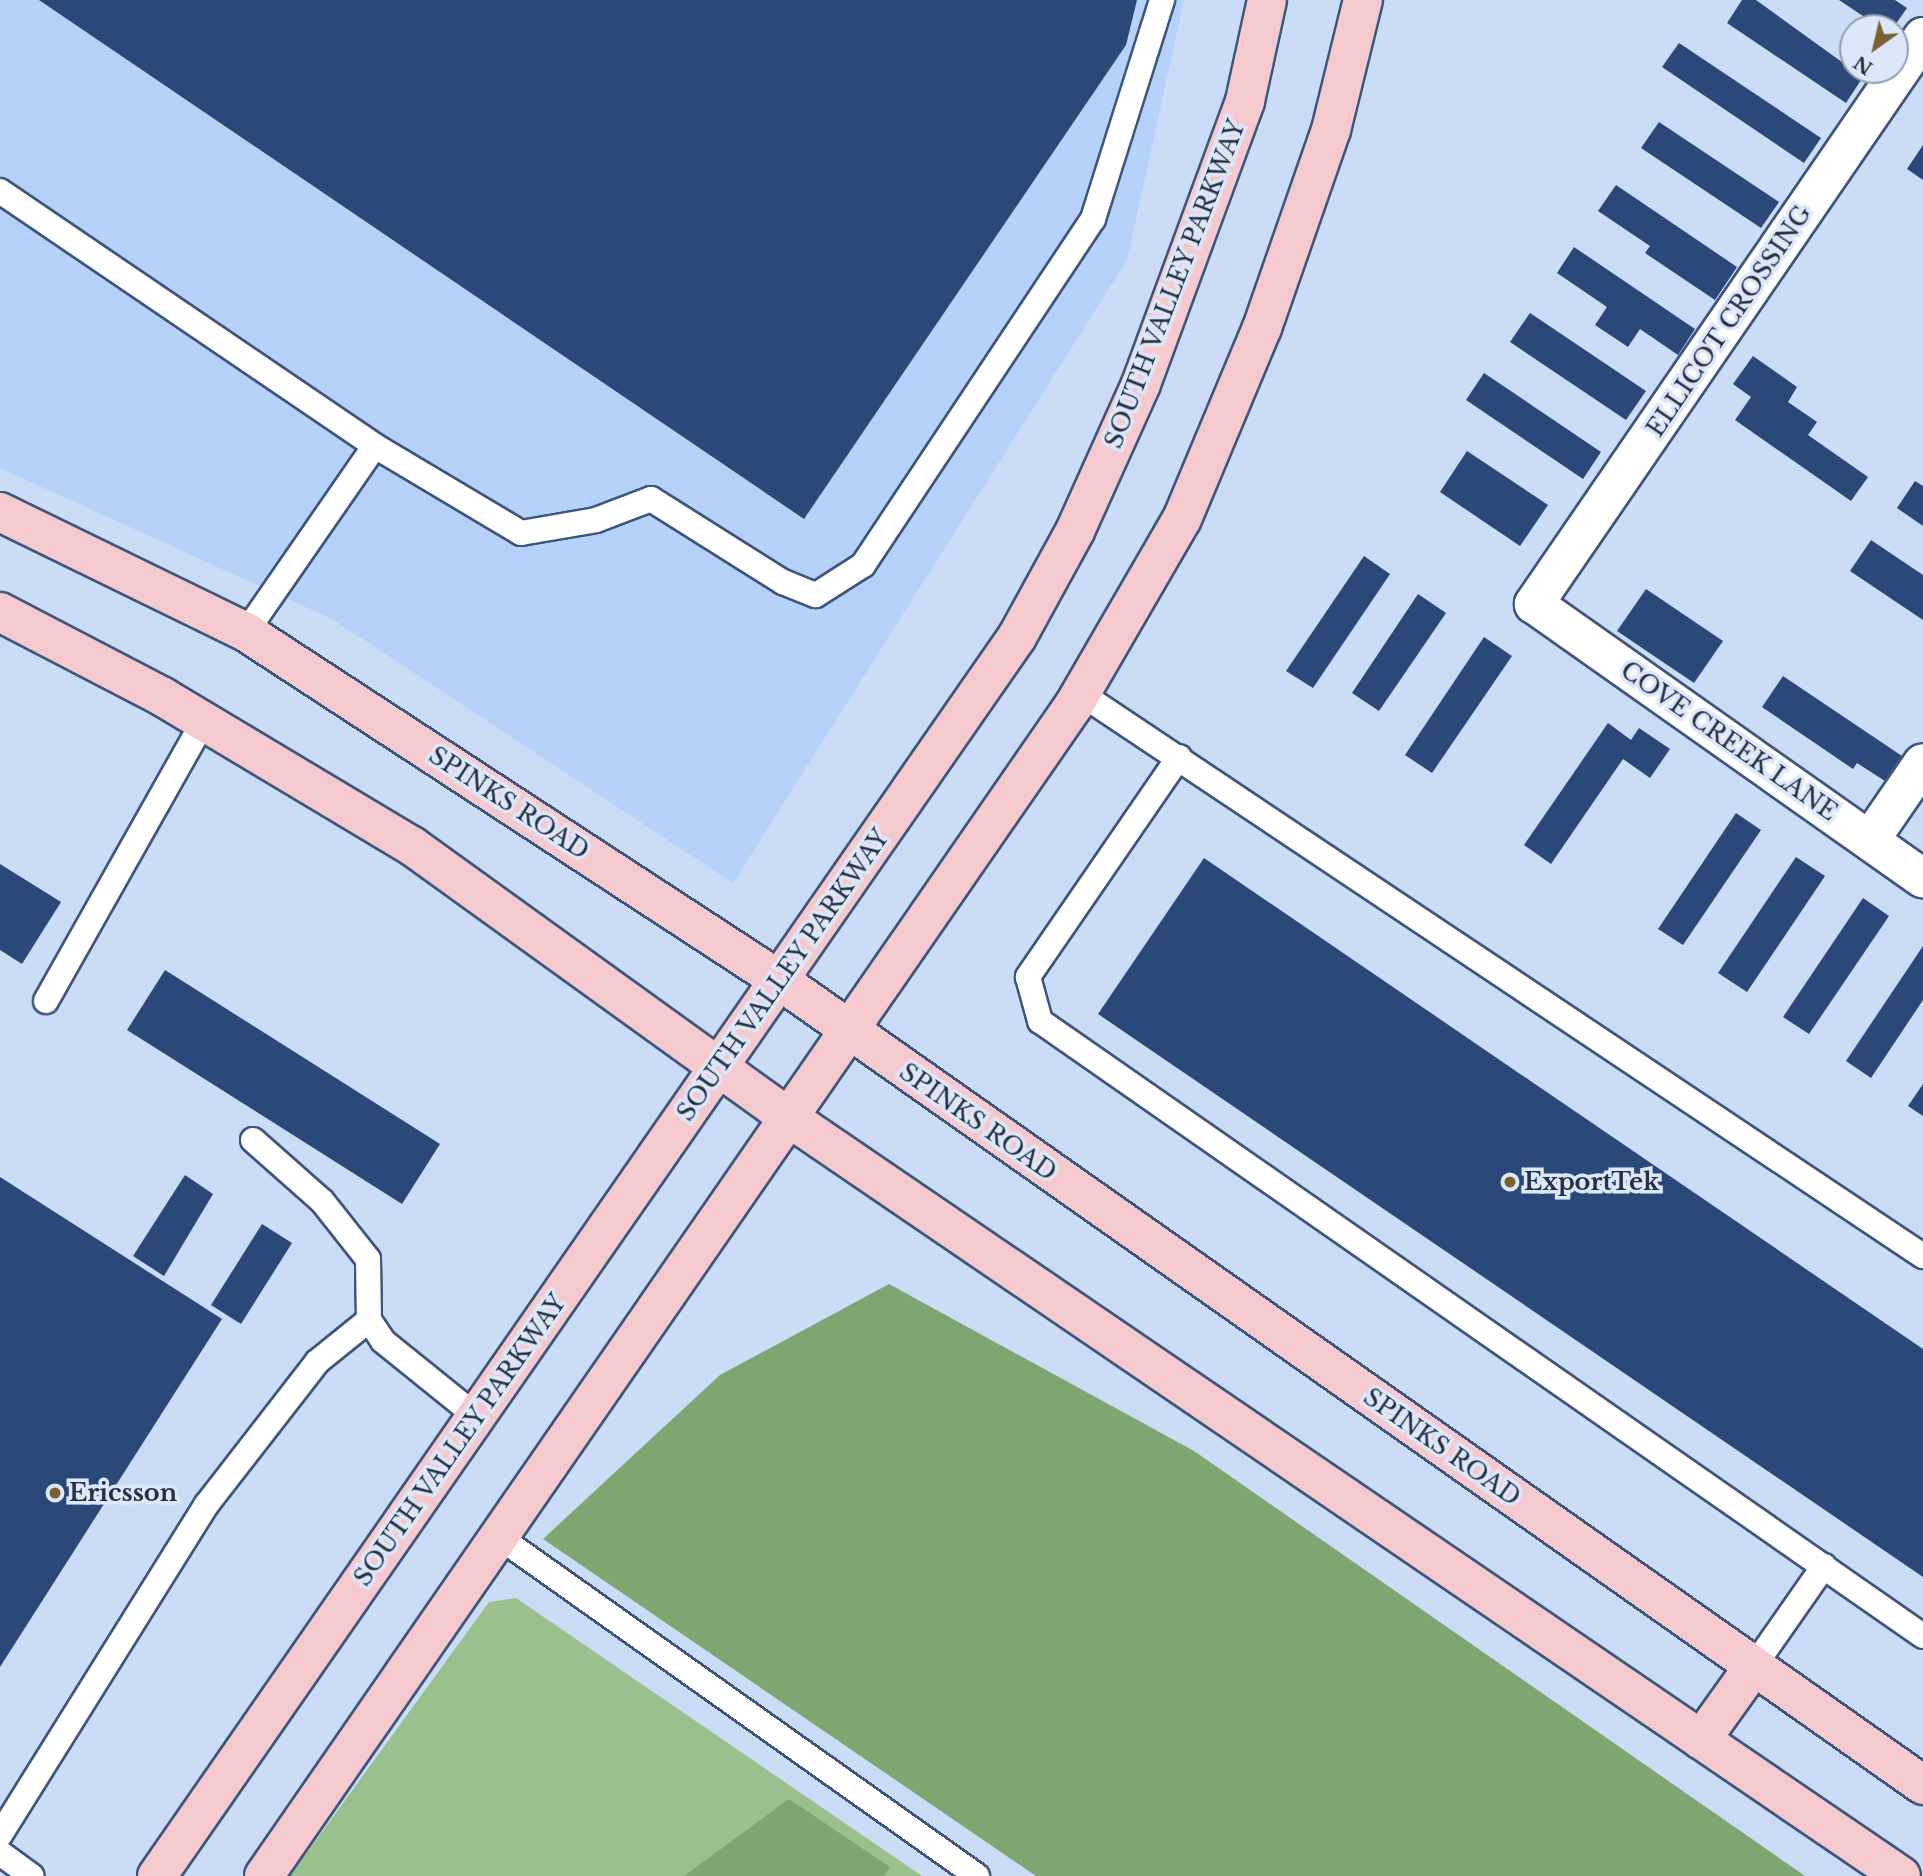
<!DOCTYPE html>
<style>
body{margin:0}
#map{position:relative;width:1923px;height:1876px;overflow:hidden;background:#cadcf6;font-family:"Libre Baskerville",serif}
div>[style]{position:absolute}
.built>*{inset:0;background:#b7d2fa}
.green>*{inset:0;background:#9ac08e}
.forest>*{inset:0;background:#7da671}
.building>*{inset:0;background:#2a4978}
.roads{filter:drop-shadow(2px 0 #3e567c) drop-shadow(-2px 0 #3e567c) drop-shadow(0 2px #3e567c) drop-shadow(0 -2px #3e567c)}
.service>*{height:24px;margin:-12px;padding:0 12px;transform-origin:12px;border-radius:12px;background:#fff}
.minor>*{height:38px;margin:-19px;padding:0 19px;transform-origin:19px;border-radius:19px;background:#fff}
.secondary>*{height:38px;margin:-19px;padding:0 19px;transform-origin:19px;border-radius:19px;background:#f5cace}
.dots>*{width:19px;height:19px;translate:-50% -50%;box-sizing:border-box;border:4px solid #dce8fa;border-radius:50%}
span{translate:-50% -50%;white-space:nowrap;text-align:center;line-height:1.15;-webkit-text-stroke:7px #dce8fa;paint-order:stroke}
.street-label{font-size:24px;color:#263142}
.poi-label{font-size:24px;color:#263142;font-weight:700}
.left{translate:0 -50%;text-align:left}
.north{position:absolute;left:1839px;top:14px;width:70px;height:70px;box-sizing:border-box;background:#dce8fa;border:2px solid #939fb0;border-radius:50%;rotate:214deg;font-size:19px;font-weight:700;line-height:28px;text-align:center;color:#263142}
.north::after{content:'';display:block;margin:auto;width:24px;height:32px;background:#7b6032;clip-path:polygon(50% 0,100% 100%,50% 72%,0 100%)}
</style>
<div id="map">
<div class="built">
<div style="clip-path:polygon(0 0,1184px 0,1127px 260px,733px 883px,332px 619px,0 468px)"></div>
</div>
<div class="green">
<div style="clip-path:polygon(516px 1598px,922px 1876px,290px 1876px,489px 1602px)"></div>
</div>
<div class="forest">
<div style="clip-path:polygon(889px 1284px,1194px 1451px,1805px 1876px,1036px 1876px,543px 1539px,720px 1375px)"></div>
<div style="clip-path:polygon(789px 1799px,890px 1867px,884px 1876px,684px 1876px)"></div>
</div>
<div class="building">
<div style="clip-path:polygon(39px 0,1137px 0,1126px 45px,804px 519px)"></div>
<div style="clip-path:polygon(1742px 0,1756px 0,1853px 70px,1865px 74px,1846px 103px,1727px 23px)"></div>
<div style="clip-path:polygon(1839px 0,1895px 0,1907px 8px,1893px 28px,1881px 28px)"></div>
<div style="clip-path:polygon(1679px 43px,1821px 138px,1804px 163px,1662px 67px)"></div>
<div style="clip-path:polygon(1659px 122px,1779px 202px,1761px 228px,1641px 148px)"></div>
<div style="clip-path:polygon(1923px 145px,1923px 180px,1907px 169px)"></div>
<div style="clip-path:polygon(1616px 185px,1737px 267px,1715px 300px,1645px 253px,1650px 246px,1598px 211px)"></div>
<div style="clip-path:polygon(1574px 247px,1695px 329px,1678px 355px,1640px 329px,1628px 347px,1595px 325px,1607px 307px,1557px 273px)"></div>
<div style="clip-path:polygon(1530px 313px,1646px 391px,1626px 420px,1510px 342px)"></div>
<div style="clip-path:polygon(1753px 356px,1797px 387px,1788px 402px,1817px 422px,1808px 435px,1868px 477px,1851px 501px,1735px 420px,1751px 397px,1733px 384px)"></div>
<div style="clip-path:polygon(1484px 373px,1601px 452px,1583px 479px,1466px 400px)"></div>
<div style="clip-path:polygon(1467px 451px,1548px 505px,1520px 546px,1440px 492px)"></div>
<div style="clip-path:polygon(1915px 481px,1923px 486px,1923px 526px,1897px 508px)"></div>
<div style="clip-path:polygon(1871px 540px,1923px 575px,1923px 620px,1850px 571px)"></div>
<div style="clip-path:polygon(1364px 556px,1390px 574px,1313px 688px,1286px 671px)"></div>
<div style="clip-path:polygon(1646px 589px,1723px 641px,1694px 683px,1617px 631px)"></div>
<div style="clip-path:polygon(1418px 594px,1446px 613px,1379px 711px,1352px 693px)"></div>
<div style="clip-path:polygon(1484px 637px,1512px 656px,1432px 773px,1405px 755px)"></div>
<div style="clip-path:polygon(1783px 676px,1902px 756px,1885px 781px,1857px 763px,1853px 769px,1762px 707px)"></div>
<div style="clip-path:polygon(1608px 723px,1631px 740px,1639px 728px,1670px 749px,1650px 778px,1623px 759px,1551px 864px,1524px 845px)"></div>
<div style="clip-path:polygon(1736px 813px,1761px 830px,1683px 945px,1658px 929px)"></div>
<div style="clip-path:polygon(1796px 857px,1825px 876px,1747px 992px,1718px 973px)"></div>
<div style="clip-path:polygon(1204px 858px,1923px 1349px,1923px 1577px,1098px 1014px)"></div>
<div style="clip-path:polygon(0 864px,61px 902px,22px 964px,0 950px)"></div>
<div style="clip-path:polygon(1863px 898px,1889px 916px,1809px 1034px,1783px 1017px)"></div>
<div style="clip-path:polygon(1923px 946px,1923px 1000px,1871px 1078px,1846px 1061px)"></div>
<div style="clip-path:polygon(165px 970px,440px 1144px,402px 1204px,127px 1030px)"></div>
<div style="clip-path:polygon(1923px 1084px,1923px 1116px,1908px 1106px)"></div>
<div style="clip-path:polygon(185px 1175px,213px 1194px,164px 1276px,133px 1256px)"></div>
<div style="clip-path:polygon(0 1177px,222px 1319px,0 1667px)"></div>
<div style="clip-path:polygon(262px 1224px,292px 1243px,241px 1324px,211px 1305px)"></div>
</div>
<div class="roads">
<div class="service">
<div style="left:0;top:191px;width:453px;rotate:34.2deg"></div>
<div style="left:246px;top:632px;width:226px;rotate:-55.3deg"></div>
<div style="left:375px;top:446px;width:170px;rotate:30.8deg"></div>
<div style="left:521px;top:533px;width:76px;rotate:-9.8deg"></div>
<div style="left:596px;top:520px;width:59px;rotate:-20.9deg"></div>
<div style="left:651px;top:499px;width:156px;rotate:32.2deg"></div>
<div style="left:783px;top:582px;width:35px;rotate:22deg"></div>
<div style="left:816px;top:595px;width:56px;rotate:-32.6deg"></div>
<div style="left:863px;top:565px;width:415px;rotate:-56.4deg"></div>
<div style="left:1093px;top:219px;width:230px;rotate:-72.5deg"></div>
<div style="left:1080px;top:693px;width:1014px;rotate:33.74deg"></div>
<div style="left:1179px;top:757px;width:267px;rotate:124.5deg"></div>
<div style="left:1028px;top:977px;width:46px;rotate:74.7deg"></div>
<div style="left:1040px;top:1021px;width:1076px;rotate:34.86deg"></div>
<div style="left:46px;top:1001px;width:322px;rotate:-60.6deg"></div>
<div style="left:253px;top:1140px;width:92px;rotate:41.5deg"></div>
<div style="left:322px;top:1201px;width:74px;rotate:51.6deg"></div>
<div style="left:368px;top:1259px;width:61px;rotate:89.1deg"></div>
<div style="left:369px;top:1320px;width:25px;rotate:56deg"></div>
<div style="left:383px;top:1341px;width:119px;rotate:38.9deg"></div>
<div style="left:499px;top:1537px;width:586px;rotate:35.34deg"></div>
<div style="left:1754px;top:1666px;width:122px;rotate:-55deg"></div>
<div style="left:0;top:1835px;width:390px;rotate:-58deg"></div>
<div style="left:207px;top:1504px;width:180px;rotate:-52.2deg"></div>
<div style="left:317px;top:1362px;width:67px;rotate:-38.9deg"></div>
<div style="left:0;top:1853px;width:39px;rotate:36deg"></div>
</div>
<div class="minor">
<div style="left:1923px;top:37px;width:688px;rotate:124.45deg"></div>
<div style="left:1534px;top:604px;width:476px;rotate:35.2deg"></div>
<div style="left:1870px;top:840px;width:93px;rotate:-55.5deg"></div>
</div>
<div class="secondary">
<div style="left:0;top:512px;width:274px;rotate:26deg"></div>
<div style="left:246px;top:632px;width:637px;rotate:33.14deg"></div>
<div style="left:779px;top:980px;width:1399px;rotate:35.13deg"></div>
<div style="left:0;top:612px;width:184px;rotate:27.5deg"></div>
<div style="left:163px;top:697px;width:290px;rotate:30.9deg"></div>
<div style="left:412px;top:846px;width:463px;rotate:35.8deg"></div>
<div style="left:788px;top:1117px;width:1347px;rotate:34.29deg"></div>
<div style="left:1701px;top:1740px;width:91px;rotate:-54.4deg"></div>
<div style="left:157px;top:1876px;width:1508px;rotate:-55.24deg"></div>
<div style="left:1017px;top:637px;width:121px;rotate:-61.3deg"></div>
<div style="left:1075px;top:531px;width:161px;rotate:-65.8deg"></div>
<div style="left:1141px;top:384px;width:302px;rotate:-69.8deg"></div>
<div style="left:1245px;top:101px;width:103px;rotate:-77.7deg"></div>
<div style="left:264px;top:1876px;width:1424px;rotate:-55.33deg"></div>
<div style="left:1074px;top:705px;width:215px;rotate:-59.9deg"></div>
<div style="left:1182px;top:519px;width:207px;rotate:-67.3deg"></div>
<div style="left:1262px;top:328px;width:210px;rotate:-70.8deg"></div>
<div style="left:1331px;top:130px;width:134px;rotate:-76.2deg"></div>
</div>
</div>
<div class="dots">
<div style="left:1510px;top:1182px;background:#7b6032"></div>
<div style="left:55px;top:1493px;background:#7b6032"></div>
</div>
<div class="street-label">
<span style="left:1175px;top:284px;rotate:-69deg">SOUTH VALLEY PARKWAY</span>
<span style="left:1729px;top:321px;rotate:-56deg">ELLICOT CROSSING</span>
<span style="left:1729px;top:741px;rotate:35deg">COVE CREEK LANE</span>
<span style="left:509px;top:803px;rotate:33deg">SPINKS ROAD</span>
<span style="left:783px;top:975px;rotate:-55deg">SOUTH VALLEY PARKWAY</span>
<span style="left:978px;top:1122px;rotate:35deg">SPINKS ROAD</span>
<span style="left:460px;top:1440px;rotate:-55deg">SOUTH VALLEY PARKWAY</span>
<span style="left:1442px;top:1447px;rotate:35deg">SPINKS ROAD</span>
</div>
<div class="poi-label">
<span class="left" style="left:1524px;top:1182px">ExportTek</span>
<span class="left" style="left:69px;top:1493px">Ericsson</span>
</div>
<div class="north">N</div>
</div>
